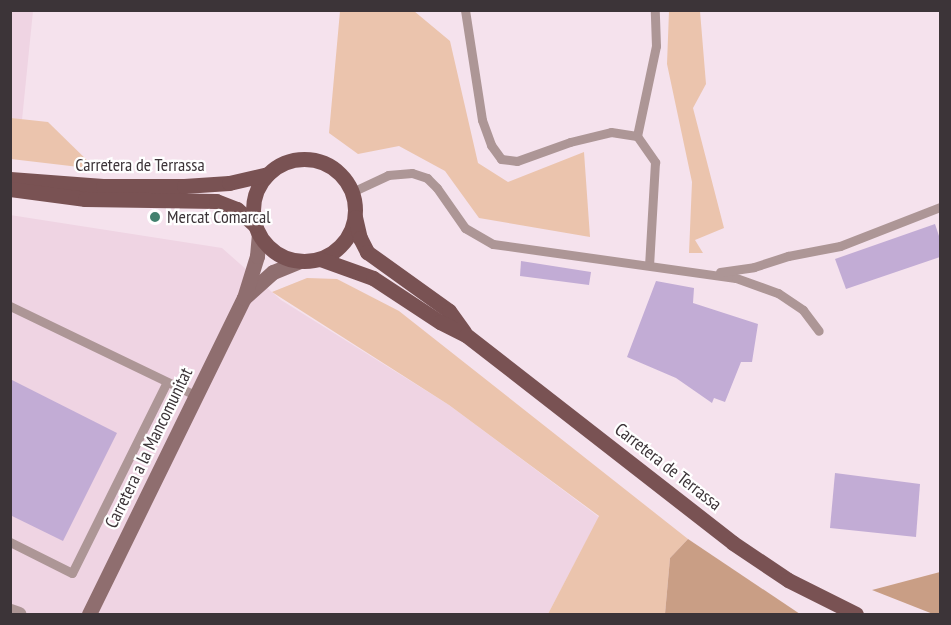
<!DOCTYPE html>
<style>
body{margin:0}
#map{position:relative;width:951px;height:625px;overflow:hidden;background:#f5e2ed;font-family:"PT Sans Narrow",sans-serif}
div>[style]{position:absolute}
.built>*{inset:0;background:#efd4e3}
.green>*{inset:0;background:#ebc4ad}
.forest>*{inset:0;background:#c99e85}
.building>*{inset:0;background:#c2acd5}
.lane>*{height:9px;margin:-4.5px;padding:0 4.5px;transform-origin:4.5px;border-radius:4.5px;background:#ad9696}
.street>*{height:15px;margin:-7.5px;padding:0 7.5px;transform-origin:7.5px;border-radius:7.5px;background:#ad9696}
.secondary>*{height:15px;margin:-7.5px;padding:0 7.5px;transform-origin:7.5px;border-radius:7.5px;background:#8f6e6f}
.primary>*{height:15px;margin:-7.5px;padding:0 7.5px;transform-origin:7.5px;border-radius:7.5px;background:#795253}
.primary>.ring{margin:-7.5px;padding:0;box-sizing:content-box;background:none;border:15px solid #795253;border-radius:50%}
.dots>*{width:16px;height:16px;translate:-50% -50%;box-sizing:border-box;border:3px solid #fff;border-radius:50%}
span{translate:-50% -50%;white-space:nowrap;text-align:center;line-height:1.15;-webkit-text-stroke:4.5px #fff;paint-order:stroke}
.street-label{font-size:18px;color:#3c3438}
.poi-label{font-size:18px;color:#3c3438}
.left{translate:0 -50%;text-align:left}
.frame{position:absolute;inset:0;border:12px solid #3c3438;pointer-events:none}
</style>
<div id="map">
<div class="built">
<div style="clip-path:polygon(10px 11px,33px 11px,22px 120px,11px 118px)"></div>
<div style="clip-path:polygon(10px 215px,222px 248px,281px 300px,449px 405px,599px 517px,548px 614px,11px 614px)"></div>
</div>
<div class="green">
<div style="clip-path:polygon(340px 11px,414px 11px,450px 41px,478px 163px,508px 182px,584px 152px,590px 237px,479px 218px,445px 171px,399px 146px,358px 154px,329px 133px)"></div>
<div style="clip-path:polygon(669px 11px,700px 11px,706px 84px,693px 108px,724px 228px,695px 240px,703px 253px,689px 253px,692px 182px,667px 64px)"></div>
<div style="clip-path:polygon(11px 118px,48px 122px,96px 169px,11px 159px)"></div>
<div style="clip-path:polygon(307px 278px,337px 279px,399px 311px,688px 539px,670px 558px,665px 614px,548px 614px,599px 516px,449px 405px,272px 292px)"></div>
</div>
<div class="forest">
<div style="clip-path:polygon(688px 539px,800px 614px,665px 614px,670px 558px)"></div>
<div style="clip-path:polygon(940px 572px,940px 614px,933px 614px,872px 590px)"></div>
</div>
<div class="building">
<div style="clip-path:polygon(935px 224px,940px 239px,940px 257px,846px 289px,835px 259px)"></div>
<div style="clip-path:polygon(521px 261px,591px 272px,589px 285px,520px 276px)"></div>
<div style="clip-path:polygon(656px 281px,694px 288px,693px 303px,758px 324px,752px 362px,741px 362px,725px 402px,714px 398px,712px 403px,676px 378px,627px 357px)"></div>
<div style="clip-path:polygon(10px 379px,117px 433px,63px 541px,10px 515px)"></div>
<div style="clip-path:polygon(835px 473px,920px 484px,916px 537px,830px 528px)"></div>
</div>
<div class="lane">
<div style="left:465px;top:10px;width:111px;rotate:81.2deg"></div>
<div style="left:482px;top:120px;width:27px;rotate:70deg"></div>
<div style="left:491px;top:145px;width:17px;rotate:54deg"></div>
<div style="left:501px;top:159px;width:16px;rotate:7deg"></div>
<div style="left:517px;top:161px;width:56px;rotate:-19.7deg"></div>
<div style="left:570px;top:142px;width:42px;rotate:-13.7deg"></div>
<div style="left:611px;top:132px;width:26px;rotate:9deg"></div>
<div style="left:637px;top:136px;width:32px;rotate:55deg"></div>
<div style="left:655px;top:162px;width:103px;rotate:93.3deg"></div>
<div style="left:637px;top:136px;width:92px;rotate:-78.1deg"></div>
<div style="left:656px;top:46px;width:36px;rotate:-92deg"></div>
<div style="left:352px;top:192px;width:40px;rotate:-25deg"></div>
<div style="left:388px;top:175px;width:24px;rotate:-5deg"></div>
<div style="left:412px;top:173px;width:16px;rotate:18deg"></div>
<div style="left:427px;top:178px;width:14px;rotate:45deg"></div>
<div style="left:437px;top:188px;width:49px;rotate:55deg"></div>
<div style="left:465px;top:228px;width:32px;rotate:30deg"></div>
<div style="left:493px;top:244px;width:245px;rotate:8deg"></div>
<div style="left:736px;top:278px;width:45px;rotate:19.7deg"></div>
<div style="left:778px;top:293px;width:30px;rotate:34deg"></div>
<div style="left:803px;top:310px;width:26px;rotate:53deg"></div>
<div style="left:720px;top:272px;width:34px;rotate:-8deg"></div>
<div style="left:754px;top:267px;width:36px;rotate:-18deg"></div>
<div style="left:788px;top:256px;width:53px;rotate:-10.9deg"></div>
<div style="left:840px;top:246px;width:107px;rotate:-21.3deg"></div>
<div style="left:10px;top:306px;width:208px;rotate:25.7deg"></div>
<div style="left:10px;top:542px;width:69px;rotate:26.6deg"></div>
<div style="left:72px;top:573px;width:213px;rotate:-63.6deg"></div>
</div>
<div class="street">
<div style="left:10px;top:611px;width:9px;rotate:18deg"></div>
</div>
<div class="secondary">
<div style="left:244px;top:298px;width:39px;rotate:-42deg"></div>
<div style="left:273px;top:272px;width:29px;rotate:-22deg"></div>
<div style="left:89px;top:614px;width:352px;rotate:-63.9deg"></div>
<div style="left:244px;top:298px;width:44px;rotate:-72.8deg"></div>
<div style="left:257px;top:256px;width:21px;rotate:-85deg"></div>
</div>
<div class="primary">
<div class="ring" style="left:253px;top:159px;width:87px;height:87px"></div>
<div style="left:10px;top:179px;width:93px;rotate:4.3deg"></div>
<div style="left:103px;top:186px;width:81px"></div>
<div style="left:184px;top:186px;width:45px;rotate:-3.8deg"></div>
<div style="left:229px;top:183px;width:40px;rotate:-13deg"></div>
<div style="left:10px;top:189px;width:76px;rotate:7.6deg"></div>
<div style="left:85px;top:199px;width:131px;rotate:0.9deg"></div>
<div style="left:216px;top:201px;width:22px;rotate:21deg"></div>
<div style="left:237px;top:209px;width:24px;rotate:42deg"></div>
<div style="left:355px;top:217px;width:22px;rotate:77deg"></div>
<div style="left:360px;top:238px;width:16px;rotate:63deg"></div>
<div style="left:367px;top:252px;width:101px;rotate:35.7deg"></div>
<div style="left:449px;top:311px;width:26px;rotate:54deg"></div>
<div style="left:320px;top:259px;width:56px;rotate:19.7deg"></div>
<div style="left:373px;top:278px;width:80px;rotate:33.3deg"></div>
<div style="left:440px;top:322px;width:29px;rotate:27deg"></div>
<div style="left:466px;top:335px;width:338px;rotate:37.9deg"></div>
<div style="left:733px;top:543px;width:66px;rotate:33.9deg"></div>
<div style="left:788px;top:580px;width:76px;rotate:26.6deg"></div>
</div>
<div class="dots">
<div style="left:155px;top:217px;background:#42816e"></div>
</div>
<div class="street-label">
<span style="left:140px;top:165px">Carretera de Terrassa</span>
<span style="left:149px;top:448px;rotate:-64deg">Carretera a la Mancomunitat</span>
<span style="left:668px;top:467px;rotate:38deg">Carretera de Terrassa</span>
</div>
<div class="poi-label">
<span class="left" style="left:167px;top:217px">Mercat Comarcal</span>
</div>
<div class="frame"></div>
</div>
